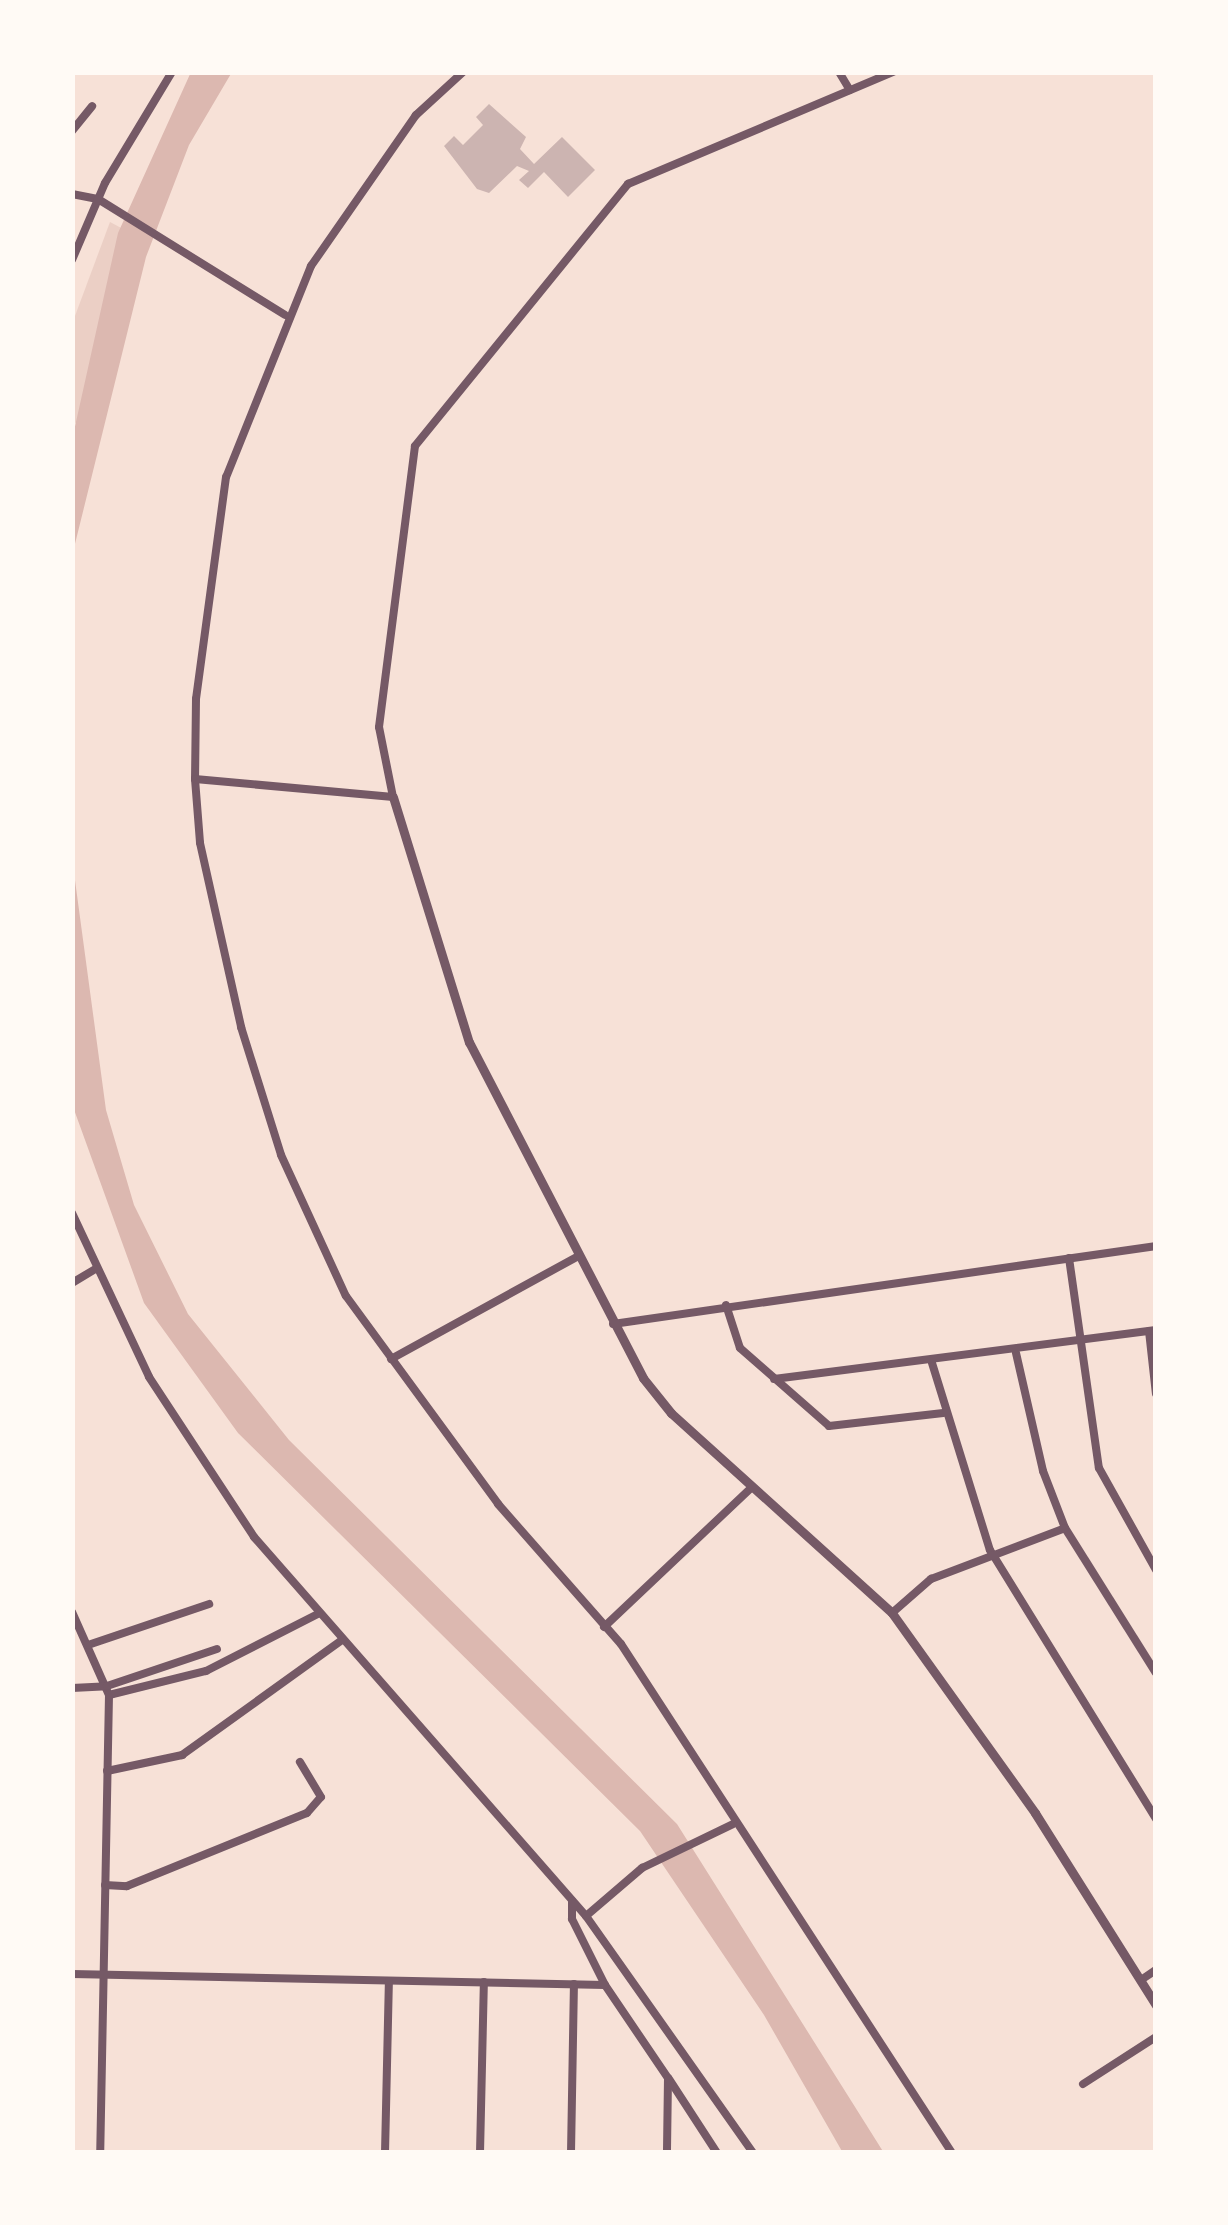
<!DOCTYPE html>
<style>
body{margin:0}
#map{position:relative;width:1228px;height:2225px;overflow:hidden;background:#f7e1d7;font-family:Raleway,sans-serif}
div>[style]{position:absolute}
.green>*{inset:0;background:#ebcfc5}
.water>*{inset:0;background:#dcb8b0}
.building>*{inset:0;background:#ccb4b1}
.minor>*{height:8px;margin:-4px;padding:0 4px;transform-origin:4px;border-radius:4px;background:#755966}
.tertiary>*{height:9px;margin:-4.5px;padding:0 4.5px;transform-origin:4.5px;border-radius:4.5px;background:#755966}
span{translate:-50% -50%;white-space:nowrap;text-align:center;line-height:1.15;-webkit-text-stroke:12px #fffaf5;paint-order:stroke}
.frame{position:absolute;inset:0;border:75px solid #fffaf5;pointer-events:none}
</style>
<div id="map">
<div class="green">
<div style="clip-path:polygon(110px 222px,125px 230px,80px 425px,72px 421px,72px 324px)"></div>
</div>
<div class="water">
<div style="clip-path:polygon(191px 72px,232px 72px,189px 145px,146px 257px,72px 556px,72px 440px,118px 233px)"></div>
<div style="clip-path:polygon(72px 858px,106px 1110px,134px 1205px,188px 1314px,289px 1440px,677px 1824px,884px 2153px,843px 2153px,764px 2015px,640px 1831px,238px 1433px,144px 1303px,72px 1104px)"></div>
</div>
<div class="building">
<div style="clip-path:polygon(489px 104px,526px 137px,520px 149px,534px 164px,562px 137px,595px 170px,568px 197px,544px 172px,528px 188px,519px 180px,529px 171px,517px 166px,489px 193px,477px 189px,444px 146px,454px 136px,463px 145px,483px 125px,476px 117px)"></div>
</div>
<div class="minor">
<div style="left:463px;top:72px;width:64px;rotate:137.5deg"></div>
<div style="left:416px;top:115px;width:184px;rotate:124.8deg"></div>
<div style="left:311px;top:266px;width:227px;rotate:111.9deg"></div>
<div style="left:226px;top:477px;width:224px;rotate:97.7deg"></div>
<div style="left:196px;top:699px;width:80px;rotate:90.7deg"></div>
<div style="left:195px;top:779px;width:64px;rotate:85.5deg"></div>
<div style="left:200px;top:843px;width:189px;rotate:77.4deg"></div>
<div style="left:241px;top:1027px;width:134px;rotate:72.6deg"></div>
<div style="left:281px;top:1155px;width:155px;rotate:65.3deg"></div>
<div style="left:346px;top:1296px;width:258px;rotate:53.8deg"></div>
<div style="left:498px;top:1504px;width:186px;rotate:48.7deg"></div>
<div style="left:621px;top:1644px;width:607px;rotate:56.96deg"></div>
<div style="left:839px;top:72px;width:21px;rotate:59deg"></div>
<div style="left:72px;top:131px;width:32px;rotate:-51deg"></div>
<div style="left:72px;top:194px;width:26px;rotate:11deg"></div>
<div style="left:98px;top:199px;width:220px;rotate:31.8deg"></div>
<div style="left:72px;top:260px;width:84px;rotate:-66.8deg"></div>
<div style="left:105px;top:183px;width:130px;rotate:-58.9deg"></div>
<div style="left:195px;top:779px;width:199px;rotate:5.2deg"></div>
<div style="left:393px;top:797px;width:71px;rotate:-101.3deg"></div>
<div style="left:379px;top:727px;width:283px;rotate:-82.7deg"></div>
<div style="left:415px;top:446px;width:338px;rotate:-50.9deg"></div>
<div style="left:628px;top:184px;width:288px;rotate:-22.9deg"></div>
<div style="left:72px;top:1213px;width:181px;rotate:64.8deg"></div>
<div style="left:149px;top:1377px;width:191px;rotate:56.7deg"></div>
<div style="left:254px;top:1537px;width:504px;rotate:48.78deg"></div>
<div style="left:586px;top:1916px;width:290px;rotate:54.8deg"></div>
<div style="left:1069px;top:1258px;width:212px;rotate:81.9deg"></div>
<div style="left:1099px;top:1468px;width:117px;rotate:60.8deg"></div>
<div style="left:72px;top:1283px;width:27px;rotate:-31deg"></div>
<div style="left:726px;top:1305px;width:45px;rotate:72deg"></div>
<div style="left:740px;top:1348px;width:118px;rotate:41.2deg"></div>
<div style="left:829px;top:1426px;width:115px;rotate:-6.5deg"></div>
<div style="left:613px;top:1324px;width:549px;rotate:-8.17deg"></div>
<div style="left:1149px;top:1331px;width:63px;rotate:83.7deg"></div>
<div style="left:1016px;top:1353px;width:121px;rotate:77.1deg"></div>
<div style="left:1043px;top:1471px;width:61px;rotate:68.9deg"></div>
<div style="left:1065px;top:1528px;width:171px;rotate:57.9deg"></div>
<div style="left:391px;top:1359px;width:213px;rotate:-28.8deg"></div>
<div style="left:932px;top:1363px;width:196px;rotate:72.8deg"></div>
<div style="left:990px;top:1550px;width:316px;rotate:58.3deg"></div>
<div style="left:774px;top:1379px;width:385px;rotate:-7.3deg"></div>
<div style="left:72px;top:1612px;width:91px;rotate:66deg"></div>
<div style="left:109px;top:1695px;width:458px;rotate:91.1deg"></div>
<div style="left:892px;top:1613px;width:52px;rotate:-41.1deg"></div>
<div style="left:931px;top:1579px;width:143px;rotate:-20.8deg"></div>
<div style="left:604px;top:1627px;width:204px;rotate:-43.4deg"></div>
<div style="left:88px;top:1645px;width:128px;rotate:-18.7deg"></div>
<div style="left:72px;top:1688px;width:35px;rotate:-3deg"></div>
<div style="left:107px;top:1686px;width:116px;rotate:-18.6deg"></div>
<div style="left:109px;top:1695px;width:100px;rotate:-13.9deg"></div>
<div style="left:206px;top:1671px;width:126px;rotate:-27deg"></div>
<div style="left:107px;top:1771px;width:77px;rotate:-12deg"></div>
<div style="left:182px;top:1755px;width:197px;rotate:-35.7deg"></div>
<div style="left:105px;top:1885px;width:22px;rotate:3deg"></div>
<div style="left:127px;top:1886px;width:194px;rotate:-22.1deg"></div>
<div style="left:307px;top:1813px;width:21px;rotate:-49deg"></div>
<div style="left:321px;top:1797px;width:41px;rotate:-121deg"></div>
<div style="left:572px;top:1901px;width:18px;rotate:90deg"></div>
<div style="left:572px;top:1919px;width:74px;rotate:63.4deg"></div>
<div style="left:605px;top:1985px;width:112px;rotate:55.9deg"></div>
<div style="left:668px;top:2078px;width:75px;rotate:90.8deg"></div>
<div style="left:586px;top:1916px;width:74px;rotate:-40.6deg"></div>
<div style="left:642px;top:1868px;width:101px;rotate:-25.8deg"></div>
<div style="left:72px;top:1974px;width:533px;rotate:1.18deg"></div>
<div style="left:1141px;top:1980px;width:18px;rotate:-34deg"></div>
<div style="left:669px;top:2079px;width:88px;rotate:57deg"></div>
<div style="left:1083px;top:2084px;width:87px;rotate:-32.8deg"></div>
<div style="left:385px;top:2153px;width:172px;rotate:-88.7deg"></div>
<div style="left:480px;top:2153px;width:171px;rotate:-88.7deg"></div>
<div style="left:571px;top:2153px;width:169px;rotate:-89deg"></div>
</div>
<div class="tertiary">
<div style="left:393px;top:797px;width:257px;rotate:72.8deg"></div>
<div style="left:469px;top:1042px;width:378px;rotate:62.6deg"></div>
<div style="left:643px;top:1378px;width:45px;rotate:51.3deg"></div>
<div style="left:671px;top:1413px;width:298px;rotate:42.1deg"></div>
<div style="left:892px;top:1613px;width:246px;rotate:54.4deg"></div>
<div style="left:1035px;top:1813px;width:227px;rotate:57.8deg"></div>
</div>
<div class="frame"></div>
</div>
